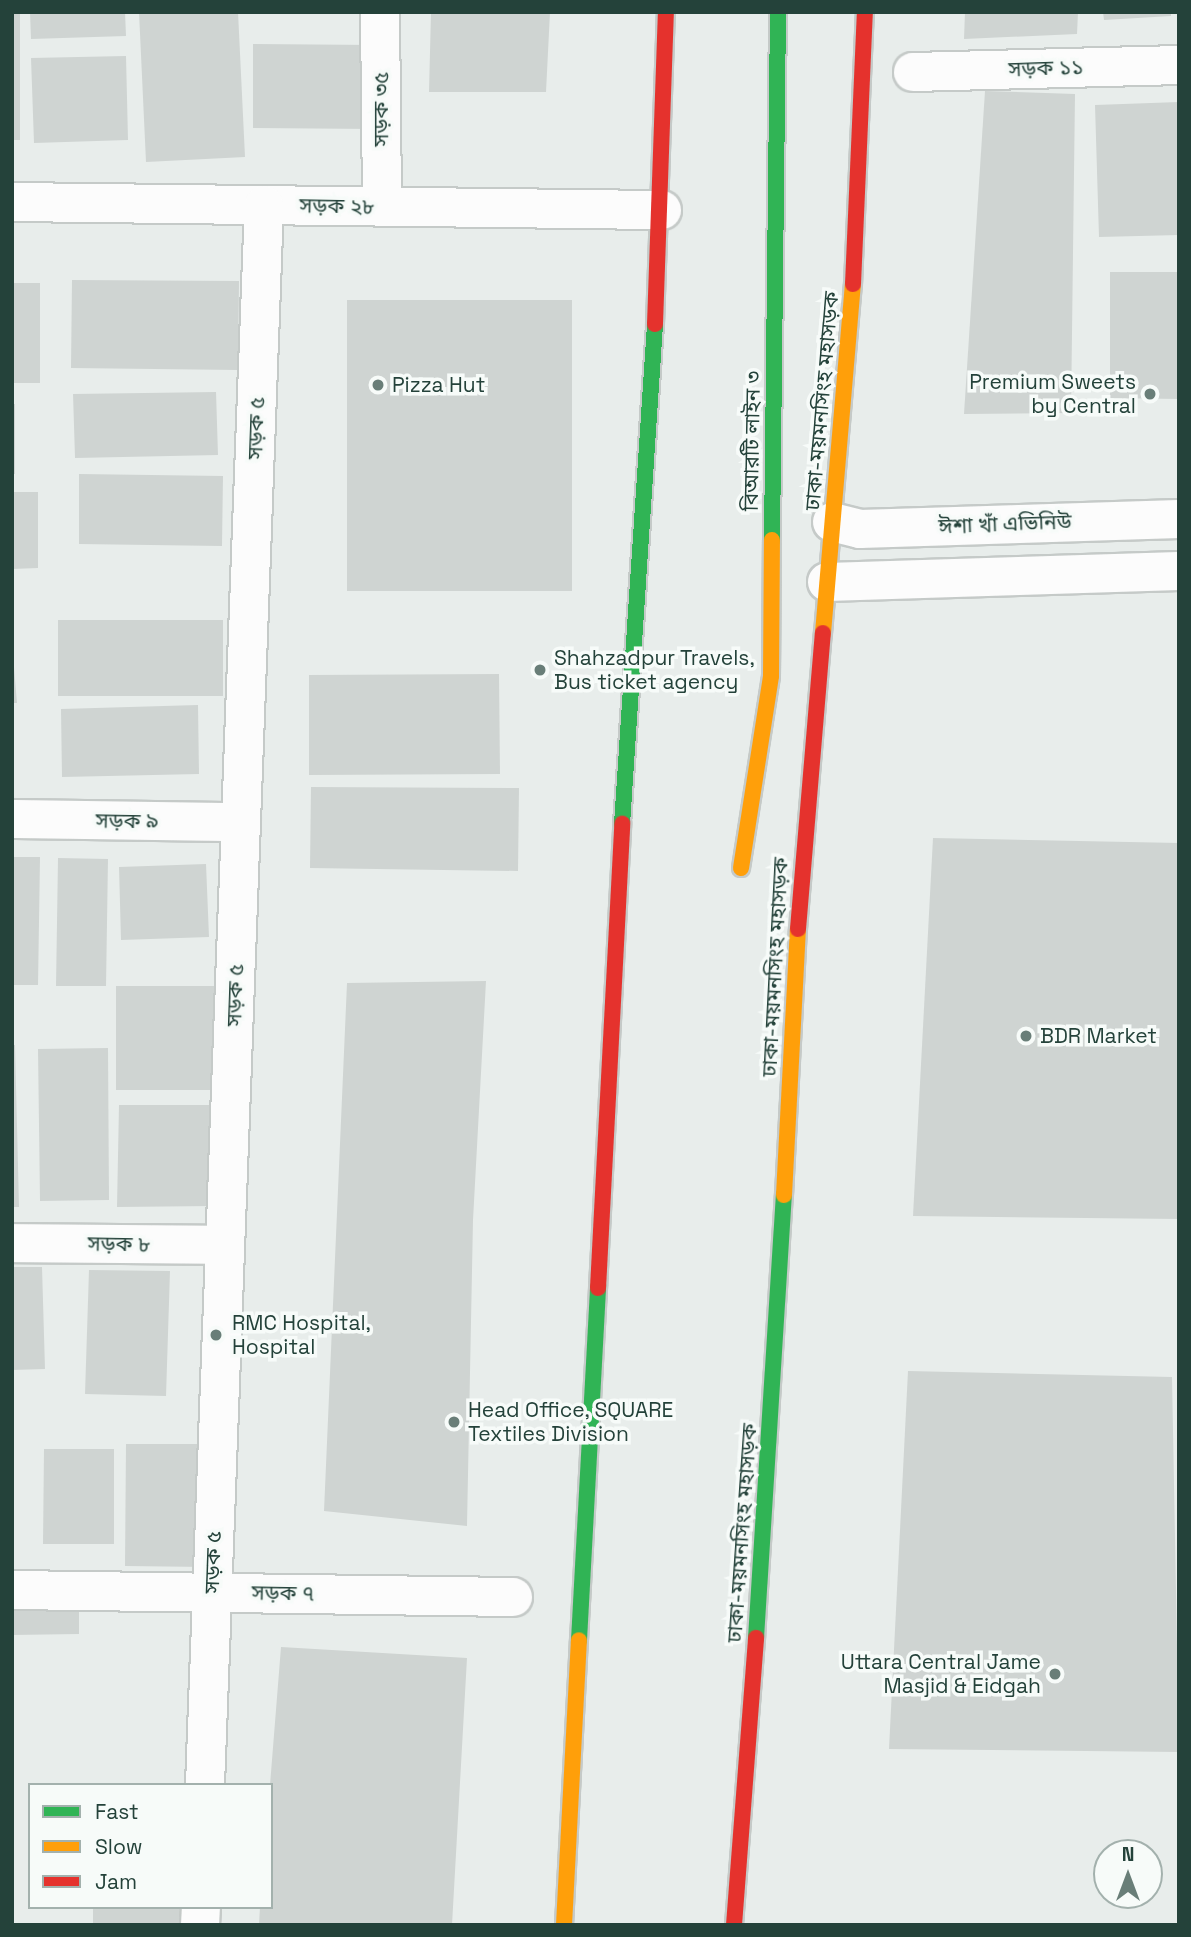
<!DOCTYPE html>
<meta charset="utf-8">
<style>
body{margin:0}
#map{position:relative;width:1191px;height:1937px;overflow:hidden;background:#e8edeb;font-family:"Space Grotesk","Noto Sans Bengali",sans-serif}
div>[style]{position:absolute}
.building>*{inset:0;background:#cfd4d2}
.roads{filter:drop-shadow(2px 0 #c5cac8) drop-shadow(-2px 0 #c5cac8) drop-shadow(0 2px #c5cac8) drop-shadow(0 -2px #c5cac8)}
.street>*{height:38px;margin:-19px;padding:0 19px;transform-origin:19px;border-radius:19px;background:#fcfcfc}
.fast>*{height:16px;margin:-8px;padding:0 8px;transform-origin:8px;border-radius:8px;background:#30b455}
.slow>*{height:16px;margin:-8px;padding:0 8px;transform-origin:8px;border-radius:8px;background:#ff9f0a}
.jam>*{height:16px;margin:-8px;padding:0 8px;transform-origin:8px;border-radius:8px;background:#e5322d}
.dots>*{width:19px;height:19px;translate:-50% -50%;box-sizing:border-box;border:4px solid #f7fbf9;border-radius:50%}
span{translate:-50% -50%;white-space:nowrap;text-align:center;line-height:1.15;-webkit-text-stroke:7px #f7fbf9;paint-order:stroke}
.street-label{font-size:21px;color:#24423a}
.poi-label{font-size:21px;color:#24423a}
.right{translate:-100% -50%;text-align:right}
.left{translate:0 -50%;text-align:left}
.frame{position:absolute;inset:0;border:14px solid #24423a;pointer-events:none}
.legend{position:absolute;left:28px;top:1783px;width:245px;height:126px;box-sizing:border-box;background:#f7fbf9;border:2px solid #a3b1ad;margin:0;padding:9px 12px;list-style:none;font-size:21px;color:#24423a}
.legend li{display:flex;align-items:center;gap:14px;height:35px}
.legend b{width:35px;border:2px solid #a3b1ad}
.north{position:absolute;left:1093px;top:1839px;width:70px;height:70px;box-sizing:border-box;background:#f7fbf9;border:2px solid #a3b1ad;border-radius:50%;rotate:0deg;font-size:19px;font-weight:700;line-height:28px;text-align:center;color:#24423a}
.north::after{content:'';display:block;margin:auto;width:24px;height:32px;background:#697e78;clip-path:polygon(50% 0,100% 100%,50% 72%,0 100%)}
</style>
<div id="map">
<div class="building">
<div style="clip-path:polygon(12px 12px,20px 12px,20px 140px,12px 140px)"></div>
<div style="clip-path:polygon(30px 12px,125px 12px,126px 36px,31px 39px)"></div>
<div style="clip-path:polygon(139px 12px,238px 12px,245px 157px,146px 162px)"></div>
<div style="clip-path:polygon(431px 12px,550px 12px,546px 92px,429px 92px)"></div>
<div style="clip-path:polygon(965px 12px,1078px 12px,1077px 34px,964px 39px)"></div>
<div style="clip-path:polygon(1103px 12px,1171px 12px,1171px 16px,1104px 20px)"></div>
<div style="clip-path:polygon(253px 44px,375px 45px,374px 129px,253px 128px)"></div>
<div style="clip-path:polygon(126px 56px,128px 140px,34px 143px,31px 58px)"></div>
<div style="clip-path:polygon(985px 91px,1075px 94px,1071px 413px,964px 414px)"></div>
<div style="clip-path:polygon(1179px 102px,1179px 235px,1099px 237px,1095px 105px)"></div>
<div style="clip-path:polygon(1110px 272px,1179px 272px,1179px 399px,1110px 398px)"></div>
<div style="clip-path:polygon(72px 280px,239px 281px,238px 370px,71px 368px)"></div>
<div style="clip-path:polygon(12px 283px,40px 283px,40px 383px,12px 383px)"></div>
<div style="clip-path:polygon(347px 300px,572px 300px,572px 591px,347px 591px)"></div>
<div style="clip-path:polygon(216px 392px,218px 455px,75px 458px,73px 394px)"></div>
<div style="clip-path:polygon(12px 404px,15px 404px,15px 474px,12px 474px)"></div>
<div style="clip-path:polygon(79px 474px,223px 476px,222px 546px,79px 544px)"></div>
<div style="clip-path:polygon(12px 492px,38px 492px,38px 568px,12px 569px)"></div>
<div style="clip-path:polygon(58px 620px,223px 620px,223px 696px,58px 696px)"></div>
<div style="clip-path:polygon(12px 644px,17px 703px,12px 703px)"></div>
<div style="clip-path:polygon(499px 674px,500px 774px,309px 775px,309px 675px)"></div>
<div style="clip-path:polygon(198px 705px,199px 774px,62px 777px,61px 709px)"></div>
<div style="clip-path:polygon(311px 787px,519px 788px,518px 871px,310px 868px)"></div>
<div style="clip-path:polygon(933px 838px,1179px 843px,1179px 1219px,913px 1216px)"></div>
<div style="clip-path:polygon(12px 857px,40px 857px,38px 985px,12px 985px)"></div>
<div style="clip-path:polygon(58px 858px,108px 859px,106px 986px,56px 986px)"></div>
<div style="clip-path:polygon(206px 864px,209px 937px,121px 940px,119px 867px)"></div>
<div style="clip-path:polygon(486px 981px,473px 1220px,467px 1526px,324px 1511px,347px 983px)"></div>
<div style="clip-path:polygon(116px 986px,226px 986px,226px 1090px,116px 1090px)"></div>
<div style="clip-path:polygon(12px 1045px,15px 1045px,19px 1207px,12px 1207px)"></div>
<div style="clip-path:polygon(108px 1048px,109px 1200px,40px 1201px,38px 1049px)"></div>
<div style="clip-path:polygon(119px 1105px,217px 1105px,213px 1206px,117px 1207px)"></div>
<div style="clip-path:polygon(12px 1267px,42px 1267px,45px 1369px,12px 1370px)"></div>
<div style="clip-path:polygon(89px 1270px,170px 1271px,166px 1396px,85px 1394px)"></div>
<div style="clip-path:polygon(908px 1371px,1172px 1377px,1179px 1752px,889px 1749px)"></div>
<div style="clip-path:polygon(126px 1444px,208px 1444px,207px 1567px,125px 1566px)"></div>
<div style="clip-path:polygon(44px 1449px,114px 1449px,114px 1544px,43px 1544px)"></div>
<div style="clip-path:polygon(79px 1599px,79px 1634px,12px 1635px,12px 1600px)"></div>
<div style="clip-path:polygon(281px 1647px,467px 1658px,452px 1925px,259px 1925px,260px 1907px,271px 1907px,270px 1785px)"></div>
<div style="clip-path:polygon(93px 1907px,210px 1907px,210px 1925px,93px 1925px)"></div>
</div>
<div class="roads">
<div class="street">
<div style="left:380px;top:12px;width:195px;rotate:89.4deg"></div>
<div style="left:913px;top:72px;width:266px;rotate:-1.5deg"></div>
<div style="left:12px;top:202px;width:650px;rotate:0.71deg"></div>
<div style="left:832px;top:522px;width:29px;rotate:14deg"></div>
<div style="left:860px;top:529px;width:319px;rotate:-1.8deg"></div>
<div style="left:827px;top:582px;width:352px;rotate:-1.8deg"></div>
<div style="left:12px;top:819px;width:229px;rotate:0.8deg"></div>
<div style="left:12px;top:1243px;width:213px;rotate:0.5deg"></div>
<div style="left:12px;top:1590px;width:501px;rotate:0.8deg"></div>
<div style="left:205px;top:1785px;width:1581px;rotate:-87.86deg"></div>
<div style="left:200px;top:1925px;width:18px;rotate:-87deg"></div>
</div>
<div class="fast">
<div style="left:772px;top:540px;width:528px;rotate:-89.35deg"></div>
<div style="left:622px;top:824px;width:501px;rotate:-86.22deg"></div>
<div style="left:756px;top:1638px;width:444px;rotate:-86.4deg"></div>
<div style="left:579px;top:1640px;width:353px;rotate:-86.9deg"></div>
</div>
<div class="slow">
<div style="left:823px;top:633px;width:350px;rotate:-85.1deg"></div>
<div style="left:741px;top:868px;width:194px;rotate:-81.1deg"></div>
<div style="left:771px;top:676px;width:136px;rotate:-89.6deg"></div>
<div style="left:784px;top:1195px;width:266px;rotate:-87deg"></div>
<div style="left:564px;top:1925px;width:285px;rotate:-87deg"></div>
</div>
<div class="jam">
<div style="left:853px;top:284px;width:272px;rotate:-87.5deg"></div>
<div style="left:655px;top:324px;width:312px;rotate:-88deg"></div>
<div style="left:798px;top:929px;width:297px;rotate:-85.2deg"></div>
<div style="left:598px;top:1288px;width:465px;rotate:-87deg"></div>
<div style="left:734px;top:1925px;width:288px;rotate:-85.6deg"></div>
</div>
</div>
<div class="dots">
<div style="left:378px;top:385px;background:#697e78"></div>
<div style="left:1150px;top:394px;background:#697e78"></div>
<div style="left:540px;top:670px;background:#697e78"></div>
<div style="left:1026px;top:1036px;background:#697e78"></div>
<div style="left:216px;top:1335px;background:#697e78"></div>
<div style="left:454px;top:1422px;background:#697e78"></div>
<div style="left:1055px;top:1674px;background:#697e78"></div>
</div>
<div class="street-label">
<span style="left:1046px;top:68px;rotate:-2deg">সড়ক ১১</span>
<span style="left:381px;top:109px;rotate:-90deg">সড়ক ৩৫</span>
<span style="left:337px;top:206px;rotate:1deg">সড়ক ২৮</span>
<span style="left:822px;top:401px;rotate:-85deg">ঢাকা-ময়মনসিংহ মহাসড়ক</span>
<span style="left:256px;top:428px;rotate:-88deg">সড়ক ৫</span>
<span style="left:752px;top:441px;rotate:-89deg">বিআরটি লাইন ৩</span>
<span style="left:1005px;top:524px;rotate:-2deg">ঈশা খাঁ এভিনিউ</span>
<span style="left:127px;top:821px;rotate:1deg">সড়ক ৯</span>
<span style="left:775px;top:967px;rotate:-87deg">ঢাকা-ময়মনসিংহ মহাসড়ক</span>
<span style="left:235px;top:995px;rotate:-88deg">সড়ক ৫</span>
<span style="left:119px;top:1244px;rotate:1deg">সড়ক ৮</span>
<span style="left:742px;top:1533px;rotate:-86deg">ঢাকা-ময়মনসিংহ মহাসড়ক</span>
<span style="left:213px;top:1562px;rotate:-88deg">সড়ক ৫</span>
<span style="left:283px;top:1593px;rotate:1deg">সড়ক ৭</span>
</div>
<div class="poi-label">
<span class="right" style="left:1136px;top:394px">Premium Sweets<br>by Central</span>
<span class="left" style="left:392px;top:385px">Pizza Hut</span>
<span class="left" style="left:554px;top:670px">Shahzadpur Travels,<br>Bus ticket agency</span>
<span class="left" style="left:1040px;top:1036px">BDR Market</span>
<span class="left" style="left:232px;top:1335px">RMC Hospital,<br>Hospital</span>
<span class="left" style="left:468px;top:1422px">Head Office, SQUARE<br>Textiles Division</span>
<span class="right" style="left:1041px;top:1674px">Uttara Central Jame<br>Masjid &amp; Eidgah</span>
</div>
<div class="frame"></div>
<ul class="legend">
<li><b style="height:9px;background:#30b455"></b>Fast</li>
<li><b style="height:9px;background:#ff9f0a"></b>Slow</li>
<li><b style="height:9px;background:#e5322d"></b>Jam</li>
</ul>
<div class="north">N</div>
</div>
